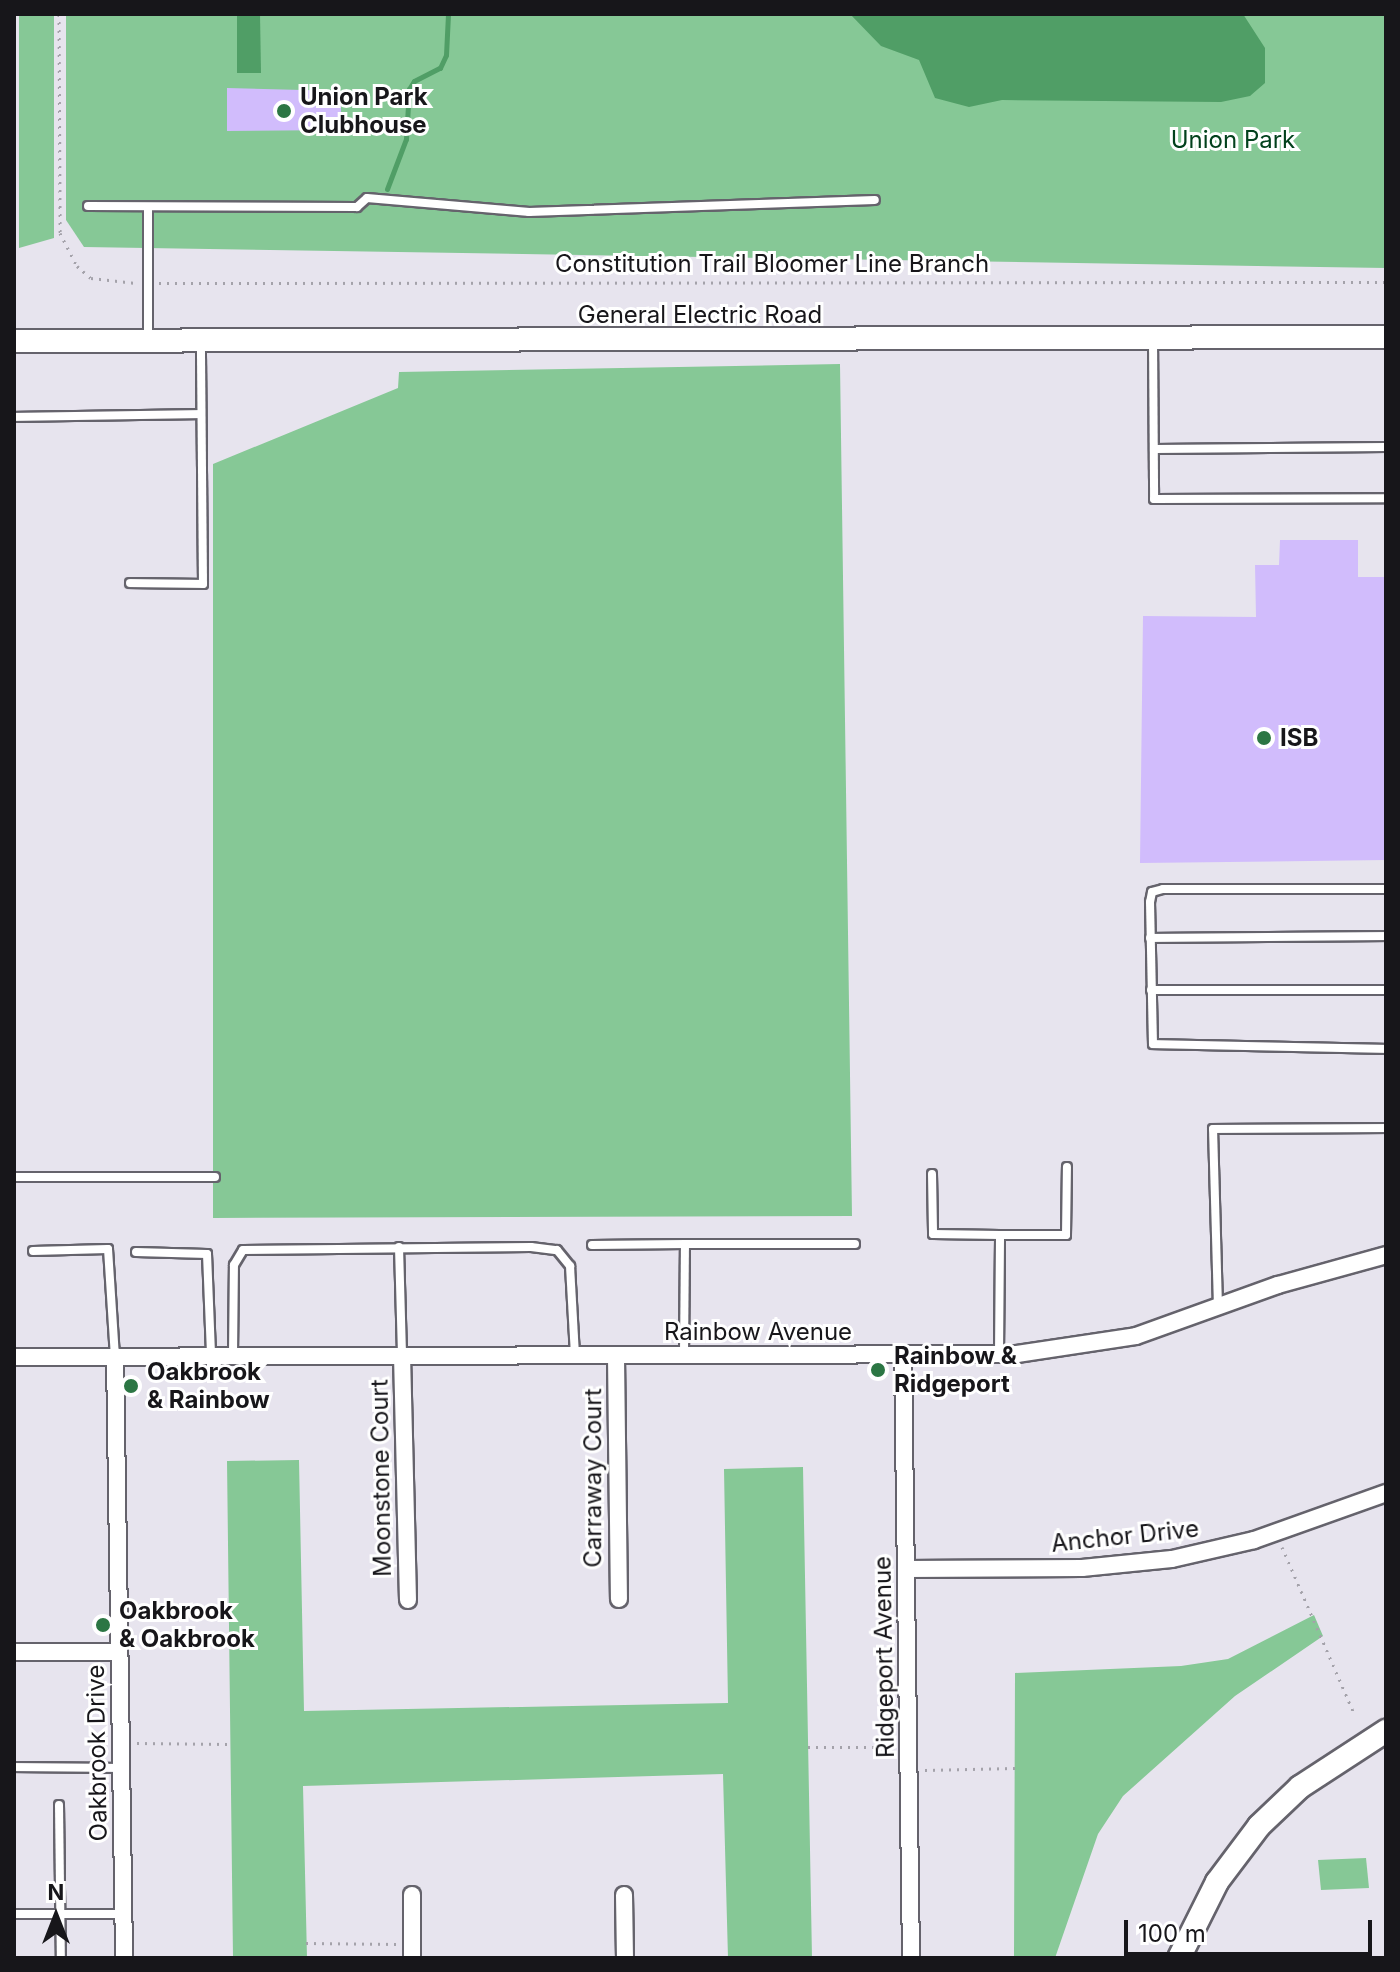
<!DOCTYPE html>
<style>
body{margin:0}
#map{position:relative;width:1400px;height:1972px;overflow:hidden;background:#e7e4ee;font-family:Inter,sans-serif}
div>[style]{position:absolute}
.green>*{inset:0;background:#86c896}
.water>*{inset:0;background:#509e66}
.stream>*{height:5px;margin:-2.5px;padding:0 2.5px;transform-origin:2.5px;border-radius:2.5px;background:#509e66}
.building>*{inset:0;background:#d1bcfc}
.path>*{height:3px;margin-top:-1.5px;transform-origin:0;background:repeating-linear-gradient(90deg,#a4a2aa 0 2px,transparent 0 8px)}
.roads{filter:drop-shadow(2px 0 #65636c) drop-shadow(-2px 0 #65636c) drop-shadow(0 2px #65636c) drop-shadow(0 -2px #65636c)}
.lane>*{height:8px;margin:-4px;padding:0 4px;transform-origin:4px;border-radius:4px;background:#fff}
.street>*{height:16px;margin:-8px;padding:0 8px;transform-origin:8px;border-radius:8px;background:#fff}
.secondary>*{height:22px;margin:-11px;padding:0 11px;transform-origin:11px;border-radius:11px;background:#fff}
.dots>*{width:22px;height:22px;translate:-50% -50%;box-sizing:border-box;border:4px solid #fff;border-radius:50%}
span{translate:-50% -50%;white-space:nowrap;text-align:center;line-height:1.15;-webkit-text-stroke:6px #fff;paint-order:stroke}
.poi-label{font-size:24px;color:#17161a;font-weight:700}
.left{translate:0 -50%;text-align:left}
.park-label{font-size:24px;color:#02411c}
.street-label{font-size:24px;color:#17161a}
.frame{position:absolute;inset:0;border:16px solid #17161a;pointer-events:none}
.north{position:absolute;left:16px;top:1876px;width:80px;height:80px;-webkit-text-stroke:6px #fff;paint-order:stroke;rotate:0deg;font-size:22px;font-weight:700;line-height:32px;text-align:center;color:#17161a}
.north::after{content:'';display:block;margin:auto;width:28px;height:36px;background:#17161a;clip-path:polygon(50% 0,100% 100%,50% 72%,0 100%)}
.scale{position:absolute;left:1124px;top:1920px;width:248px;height:36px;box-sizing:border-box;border:4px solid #17161a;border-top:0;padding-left:10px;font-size:24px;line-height:28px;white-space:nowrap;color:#17161a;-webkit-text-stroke:6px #fff;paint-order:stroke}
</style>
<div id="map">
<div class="green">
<div style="clip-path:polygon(19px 14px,54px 14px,54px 238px,19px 248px)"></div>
<div style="clip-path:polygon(66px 14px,1386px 14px,1386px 268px,84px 247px,66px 220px)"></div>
<div style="clip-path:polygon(840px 364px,852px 1216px,213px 1218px,213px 464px,398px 388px,399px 372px)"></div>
<div style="clip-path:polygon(299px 1460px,304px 1711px,728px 1703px,724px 1469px,803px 1467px,812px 1958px,728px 1958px,723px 1774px,303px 1786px,307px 1958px,233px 1958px,227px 1461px)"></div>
<div style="clip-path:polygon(1314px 1615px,1323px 1636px,1235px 1696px,1123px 1796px,1098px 1834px,1055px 1958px,1014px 1958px,1015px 1673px,1181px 1666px,1228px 1659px)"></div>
<div style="clip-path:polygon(1366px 1858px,1369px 1888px,1321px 1890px,1318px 1860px)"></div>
</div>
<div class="water">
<div style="clip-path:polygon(237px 14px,260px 14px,261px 73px,237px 73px)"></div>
<div style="clip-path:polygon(850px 14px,1243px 14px,1265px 48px,1265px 83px,1250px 96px,1221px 102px,1002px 100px,969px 107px,935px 98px,919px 60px,881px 46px)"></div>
</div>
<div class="stream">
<div style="left:387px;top:189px;width:53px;rotate:-69.2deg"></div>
<div style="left:406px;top:139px;width:50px;rotate:-86.6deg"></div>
<div style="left:409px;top:89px;width:9px;rotate:-58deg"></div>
<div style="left:414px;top:81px;width:29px;rotate:-27deg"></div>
<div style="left:440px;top:68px;width:14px;rotate:-65deg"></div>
<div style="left:446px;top:55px;width:41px;rotate:-87.2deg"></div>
</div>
<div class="building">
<div style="clip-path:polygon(227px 88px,341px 91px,341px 130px,227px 131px)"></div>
<div style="clip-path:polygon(1280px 540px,1358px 540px,1358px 577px,1386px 577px,1386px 860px,1140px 863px,1143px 616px,1256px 617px,1255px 565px,1279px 565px)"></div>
</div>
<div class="path">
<div style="left:59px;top:14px;width:219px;rotate:89.7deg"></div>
<div style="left:60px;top:233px;width:37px;rotate:63deg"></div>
<div style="left:77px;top:266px;width:18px;rotate:41deg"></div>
<div style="left:91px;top:278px;width:45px;rotate:6.3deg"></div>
<div style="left:159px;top:283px;width:1227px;rotate:-0.05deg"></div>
<div style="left:1282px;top:1547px;width:179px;rotate:66.6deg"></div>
<div style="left:137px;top:1743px;width:91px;rotate:0.6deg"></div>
<div style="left:808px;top:1747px;width:85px"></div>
<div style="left:925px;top:1770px;width:90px;rotate:-1.3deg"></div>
<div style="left:306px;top:1943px;width:91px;rotate:0.6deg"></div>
</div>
<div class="roads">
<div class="lane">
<div style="left:88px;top:206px;width:269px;rotate:0.2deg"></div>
<div style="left:357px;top:207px;width:13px;rotate:-42deg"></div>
<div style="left:367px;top:198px;width:163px;rotate:4.9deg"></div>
<div style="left:529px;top:212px;width:346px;rotate:-2deg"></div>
<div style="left:1153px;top:339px;width:160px;rotate:89.6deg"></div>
<div style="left:1154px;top:499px;width:232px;rotate:-0.2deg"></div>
<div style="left:148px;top:340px;width:133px;rotate:-90deg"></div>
<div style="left:14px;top:417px;width:187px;rotate:-0.9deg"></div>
<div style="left:1155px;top:449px;width:231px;rotate:-0.5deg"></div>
<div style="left:130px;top:583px;width:73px;rotate:0.8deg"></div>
<div style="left:203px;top:584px;width:241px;rotate:-90.5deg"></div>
<div style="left:1386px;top:889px;width:223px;rotate:180deg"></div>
<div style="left:1163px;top:889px;width:11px;rotate:165deg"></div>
<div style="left:1152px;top:892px;width:10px;rotate:101deg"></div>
<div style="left:1150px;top:902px;width:142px;rotate:88.8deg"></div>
<div style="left:1153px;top:1044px;width:233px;rotate:1.2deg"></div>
<div style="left:1150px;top:938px;width:236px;rotate:-0.5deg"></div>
<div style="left:1151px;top:990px;width:235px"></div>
<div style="left:932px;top:1174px;width:60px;rotate:89deg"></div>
<div style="left:933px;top:1234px;width:67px;rotate:0.9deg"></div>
<div style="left:14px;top:1177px;width:201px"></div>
<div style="left:592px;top:1245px;width:93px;rotate:-0.6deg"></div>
<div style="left:399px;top:1247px;width:108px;rotate:88.4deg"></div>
<div style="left:33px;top:1251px;width:75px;rotate:-1.5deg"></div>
<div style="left:108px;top:1249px;width:107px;rotate:86.3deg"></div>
<div style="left:136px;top:1252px;width:71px;rotate:1.6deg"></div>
<div style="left:207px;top:1254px;width:101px;rotate:87.7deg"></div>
<div style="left:1218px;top:1307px;width:178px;rotate:-91.6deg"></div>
<div style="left:1213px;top:1129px;width:173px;rotate:-0.3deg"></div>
<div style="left:999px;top:1354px;width:119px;rotate:-89.5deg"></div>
<div style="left:1000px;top:1235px;width:66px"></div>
<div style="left:1066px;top:1235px;width:68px;rotate:-89.2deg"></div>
<div style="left:233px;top:1355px;width:90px;rotate:-89.4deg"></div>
<div style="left:234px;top:1265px;width:17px;rotate:-59deg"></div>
<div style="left:243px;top:1250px;width:288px;rotate:-0.6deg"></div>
<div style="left:531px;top:1247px;width:26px;rotate:7deg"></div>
<div style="left:557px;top:1250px;width:21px;rotate:51deg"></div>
<div style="left:570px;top:1266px;width:90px;rotate:86.8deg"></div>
<div style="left:684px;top:1355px;width:111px;rotate:-89.5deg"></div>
<div style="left:685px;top:1244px;width:170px"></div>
<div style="left:14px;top:1767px;width:107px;rotate:0.5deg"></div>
<div style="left:59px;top:1805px;width:153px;rotate:89.3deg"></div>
<div style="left:14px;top:1914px;width:109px"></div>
</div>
<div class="street">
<div style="left:402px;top:1355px;width:245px;rotate:88.6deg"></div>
<div style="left:115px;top:1356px;width:602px;rotate:89.14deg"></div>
<div style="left:903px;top:1356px;width:602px;rotate:89.24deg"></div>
<div style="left:14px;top:1357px;width:1003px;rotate:-0.17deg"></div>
<div style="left:1017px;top:1354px;width:120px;rotate:-8.6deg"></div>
<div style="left:1136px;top:1336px;width:151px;rotate:-19.8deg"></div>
<div style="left:1278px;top:1285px;width:112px;rotate:-15.5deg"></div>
<div style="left:616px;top:1357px;width:242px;rotate:89.3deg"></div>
<div style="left:907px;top:1569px;width:175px;rotate:-0.3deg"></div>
<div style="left:1082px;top:1568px;width:90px;rotate:-5.7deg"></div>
<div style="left:1172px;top:1559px;width:84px;rotate:-13deg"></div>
<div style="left:1254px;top:1540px;width:140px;rotate:-19.6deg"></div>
<div style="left:14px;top:1652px;width:105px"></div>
<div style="left:412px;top:1895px;width:63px;rotate:90deg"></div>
<div style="left:624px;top:1895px;width:63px;rotate:89.1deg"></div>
</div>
<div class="secondary">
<div style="left:14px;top:341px;width:1372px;rotate:-0.17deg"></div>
<div style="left:1179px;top:1958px;width:85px;rotate:-63.4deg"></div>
<div style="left:1217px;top:1882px;width:70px;rotate:-53.1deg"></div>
<div style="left:1259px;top:1826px;width:57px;rotate:-43.6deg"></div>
<div style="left:1300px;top:1787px;width:103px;rotate:-33.1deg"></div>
</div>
</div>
<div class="dots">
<div style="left:284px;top:111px;background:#2c7644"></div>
<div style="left:1264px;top:738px;background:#2c7644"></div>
<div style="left:878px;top:1370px;background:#2c7644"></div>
<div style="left:131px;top:1386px;background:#2c7644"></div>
<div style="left:103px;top:1625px;background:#2c7644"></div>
</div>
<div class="poi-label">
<span class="left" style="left:300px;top:111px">Union Park<br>Clubhouse</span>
<span class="left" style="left:1280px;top:738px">ISB</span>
<span class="left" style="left:894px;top:1370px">Rainbow &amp;<br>Ridgeport</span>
<span class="left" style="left:147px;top:1386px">Oakbrook<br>&amp; Rainbow</span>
<span class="left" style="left:119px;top:1625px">Oakbrook<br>&amp; Oakbrook</span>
</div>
<div class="park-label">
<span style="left:1233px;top:140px">Union Park</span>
</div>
<div class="street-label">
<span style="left:772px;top:264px">Constitution Trail Bloomer Line Branch</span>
<span style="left:700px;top:315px">General Electric Road</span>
<span style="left:758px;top:1332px">Rainbow Avenue</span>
<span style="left:381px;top:1478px;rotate:-91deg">Moonstone Court</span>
<span style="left:593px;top:1478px;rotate:-90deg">Carraway Court</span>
<span style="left:1125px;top:1536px;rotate:-6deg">Anchor Drive</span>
<span style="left:884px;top:1657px;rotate:-91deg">Ridgeport Avenue</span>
<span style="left:97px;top:1753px;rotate:-91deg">Oakbrook Drive</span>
</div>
<div class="frame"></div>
<div class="north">N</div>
<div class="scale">100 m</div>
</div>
